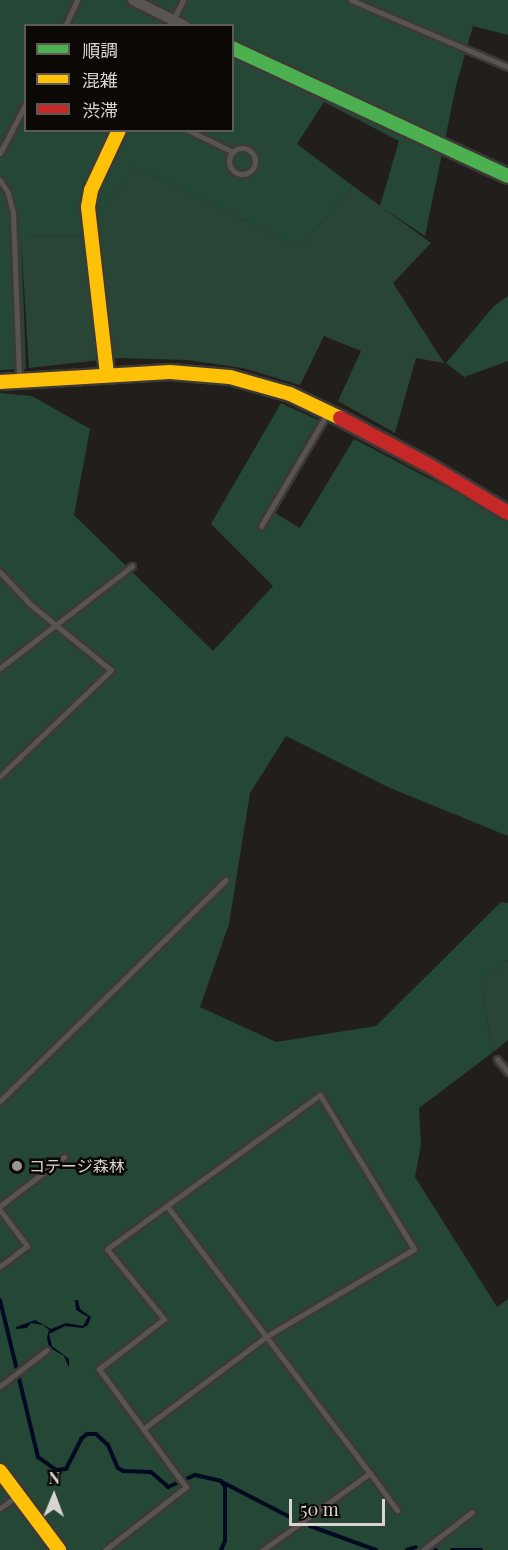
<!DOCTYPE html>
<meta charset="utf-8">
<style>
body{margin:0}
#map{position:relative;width:508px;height:1550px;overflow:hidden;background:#221e1c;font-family:"Playfair Display","Noto Sans JP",serif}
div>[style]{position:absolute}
.green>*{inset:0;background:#294535}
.forest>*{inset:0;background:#244835}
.water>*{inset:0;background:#030921}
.stream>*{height:4px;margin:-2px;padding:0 2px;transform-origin:2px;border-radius:2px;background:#030921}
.roads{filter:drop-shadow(2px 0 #3c3937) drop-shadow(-2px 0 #3c3937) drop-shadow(0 2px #3c3937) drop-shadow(0 -2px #3c3937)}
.lane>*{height:5px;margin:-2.5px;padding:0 2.5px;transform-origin:2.5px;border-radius:2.5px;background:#575452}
.lane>.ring{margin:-2.5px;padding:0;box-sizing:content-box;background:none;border:5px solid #575452;border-radius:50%}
.street>*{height:10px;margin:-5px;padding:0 5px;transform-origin:5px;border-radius:5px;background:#575452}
.fast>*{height:14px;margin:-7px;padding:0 7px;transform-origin:7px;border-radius:7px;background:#4caf50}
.slow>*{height:14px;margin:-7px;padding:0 7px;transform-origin:7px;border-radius:7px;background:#ffc107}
.jam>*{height:14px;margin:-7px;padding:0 7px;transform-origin:7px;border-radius:7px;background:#c62828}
.dots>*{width:16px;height:16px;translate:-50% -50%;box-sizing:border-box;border:3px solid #0b0806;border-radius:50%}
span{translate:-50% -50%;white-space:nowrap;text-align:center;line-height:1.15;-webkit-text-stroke:5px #0b0806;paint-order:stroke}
.poi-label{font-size:16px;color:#dad4d1}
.left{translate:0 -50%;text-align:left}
.legend{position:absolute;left:24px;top:24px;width:210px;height:108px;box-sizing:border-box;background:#0b0806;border:2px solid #5e5a57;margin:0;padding:8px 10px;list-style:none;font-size:18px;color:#dad4d1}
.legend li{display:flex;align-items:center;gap:12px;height:30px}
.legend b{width:30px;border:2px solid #5e5a57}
.north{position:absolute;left:24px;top:1466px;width:60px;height:60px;-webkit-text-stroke:4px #0b0806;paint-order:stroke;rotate:1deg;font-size:16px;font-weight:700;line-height:24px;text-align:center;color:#dad4d1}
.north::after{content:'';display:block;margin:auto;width:21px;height:27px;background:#dad4d1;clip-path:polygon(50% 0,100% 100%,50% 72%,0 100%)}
.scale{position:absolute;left:289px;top:1499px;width:96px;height:27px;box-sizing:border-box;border:3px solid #dad4d1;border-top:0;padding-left:8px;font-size:18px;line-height:21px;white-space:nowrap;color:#dad4d1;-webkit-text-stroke:4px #0b0806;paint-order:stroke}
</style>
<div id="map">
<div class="green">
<div style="clip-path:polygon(135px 167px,300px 247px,353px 186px,431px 243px,393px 283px,444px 363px,416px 358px,395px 433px,338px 401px,361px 351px,324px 336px,300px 385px,243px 368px,188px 360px,119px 358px,29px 368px,21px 237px,84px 236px)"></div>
<div style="clip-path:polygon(508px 960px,508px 1040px,492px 1053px,481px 980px)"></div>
</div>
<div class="forest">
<div style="clip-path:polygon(evenodd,0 0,508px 0,508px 35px,473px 26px,456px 86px,425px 236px,380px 206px,399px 141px,324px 102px,297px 144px,353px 186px,300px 247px,135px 167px,84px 236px,21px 237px,26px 369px,0 370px,0 0,26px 26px,232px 26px,232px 130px,26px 130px,26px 26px)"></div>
<div style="clip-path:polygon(508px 296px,508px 361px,464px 377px,446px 363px,494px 306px)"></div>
<div style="clip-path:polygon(0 393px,32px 396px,90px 429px,74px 515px,213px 651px,273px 586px,211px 524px,281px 403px,318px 420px,267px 508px,300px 528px,354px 439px,508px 520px,508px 836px,390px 788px,286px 736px,250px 793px,229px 924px,200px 1007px,276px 1042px,376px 1026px,501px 902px,508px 903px,508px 960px,481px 980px,492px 1053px,419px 1108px,421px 1145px,415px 1177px,497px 1307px,508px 1299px,508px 1550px,0 1550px)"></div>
</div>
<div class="water">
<div style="clip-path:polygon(75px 1300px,78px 1300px,80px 1309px,91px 1317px,88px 1325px,83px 1328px,65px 1326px,49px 1334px,52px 1346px,69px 1359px,69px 1368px,64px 1356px,49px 1347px,47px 1338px,49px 1330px,43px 1325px,31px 1323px,27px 1328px,16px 1329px,16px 1327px,35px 1320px,51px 1329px,66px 1323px,83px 1326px,88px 1317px,76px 1310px)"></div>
</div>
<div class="stream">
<div style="left:0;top:1300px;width:162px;rotate:76.4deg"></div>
<div style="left:38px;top:1457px;width:22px;rotate:36deg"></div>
<div style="left:56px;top:1470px;width:10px;rotate:-6deg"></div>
<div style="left:66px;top:1469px;width:34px;rotate:-63deg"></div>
<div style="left:81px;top:1439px;width:8px;rotate:-40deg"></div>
<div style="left:87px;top:1434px;width:9px"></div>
<div style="left:96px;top:1434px;width:16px;rotate:43deg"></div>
<div style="left:108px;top:1445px;width:25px;rotate:67deg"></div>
<div style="left:118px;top:1468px;width:6px;rotate:31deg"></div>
<div style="left:123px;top:1471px;width:28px;rotate:2deg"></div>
<div style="left:151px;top:1472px;width:23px;rotate:41deg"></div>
<div style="left:168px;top:1487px;width:30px;rotate:-24deg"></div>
<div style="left:195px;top:1475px;width:27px;rotate:13deg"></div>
<div style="left:221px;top:1481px;width:7px;rotate:56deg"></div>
<div style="left:225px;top:1487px;width:54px;rotate:90deg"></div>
<div style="left:225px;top:1541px;width:10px;rotate:114deg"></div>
<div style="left:224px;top:1483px;width:74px;rotate:27.3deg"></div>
<div style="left:310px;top:1526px;width:70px;rotate:20deg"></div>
<div style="left:432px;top:1549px;width:4px;rotate:14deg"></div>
<div style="left:407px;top:1550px;width:9px;rotate:-18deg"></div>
<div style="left:452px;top:1550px;width:29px"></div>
</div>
<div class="roads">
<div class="lane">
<div style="left:351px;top:0;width:171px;rotate:23.1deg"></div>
<div style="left:173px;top:20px;width:22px;rotate:-63deg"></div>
<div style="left:65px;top:26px;width:29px;rotate:-65deg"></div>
<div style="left:188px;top:130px;width:50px;rotate:26.1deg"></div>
<div class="ring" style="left:229px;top:148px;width:21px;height:21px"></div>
<div style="left:0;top:153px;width:56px;rotate:-62.5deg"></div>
<div style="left:0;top:180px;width:15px;rotate:58deg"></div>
<div style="left:8px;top:193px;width:21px;rotate:76deg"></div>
<div style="left:13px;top:213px;width:167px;rotate:87.9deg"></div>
<div style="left:261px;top:526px;width:130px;rotate:-59.5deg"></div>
<div style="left:0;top:572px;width:45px;rotate:46.8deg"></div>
<div style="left:31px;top:605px;width:103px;rotate:39.1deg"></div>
<div style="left:111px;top:670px;width:153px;rotate:136.3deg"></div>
<div style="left:0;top:668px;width:167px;rotate:-37.7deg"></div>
<div style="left:497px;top:1059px;width:17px;rotate:50deg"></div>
<div style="left:0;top:1101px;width:316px;rotate:-44.4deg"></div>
<div style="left:0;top:1206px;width:81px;rotate:-37.4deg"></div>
<div style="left:167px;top:1206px;width:335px;rotate:52.8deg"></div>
<div style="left:370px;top:1473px;width:132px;rotate:144.3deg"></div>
<div style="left:0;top:1210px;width:45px;rotate:53.1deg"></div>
<div style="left:27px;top:1246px;width:34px;rotate:143deg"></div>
<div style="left:0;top:1386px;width:59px;rotate:-37.5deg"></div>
<div style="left:370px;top:1473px;width:46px;rotate:53.9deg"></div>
<div style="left:0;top:1508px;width:21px;rotate:-35deg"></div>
<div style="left:105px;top:1550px;width:103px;rotate:-37.9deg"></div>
<div style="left:186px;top:1487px;width:147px;rotate:-126.4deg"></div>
<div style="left:99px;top:1369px;width:82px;rotate:-37.6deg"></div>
<div style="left:164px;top:1319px;width:90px;rotate:-129.2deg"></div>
<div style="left:107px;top:1249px;width:263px;rotate:-35.9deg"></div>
<div style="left:320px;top:1095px;width:180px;rotate:58.6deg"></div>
<div style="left:414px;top:1249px;width:171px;rotate:149.4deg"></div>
<div style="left:267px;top:1336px;width:155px;rotate:143.1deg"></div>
<div style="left:423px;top:1550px;width:62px;rotate:-37.8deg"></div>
</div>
<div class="street">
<div style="left:133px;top:0;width:58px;rotate:26.6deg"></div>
</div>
<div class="fast">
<div style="left:232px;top:48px;width:304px;rotate:24.9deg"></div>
</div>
<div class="slow">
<div style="left:107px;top:374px;width:168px;rotate:-96.5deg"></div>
<div style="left:88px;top:207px;width:17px;rotate:-80deg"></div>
<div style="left:91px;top:190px;width:66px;rotate:-65deg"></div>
<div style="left:0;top:382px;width:170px;rotate:-3.4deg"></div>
<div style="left:170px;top:372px;width:60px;rotate:4.8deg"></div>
<div style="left:230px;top:377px;width:62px;rotate:15.8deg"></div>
<div style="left:290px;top:394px;width:55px;rotate:25.6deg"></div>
<div style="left:0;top:1471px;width:99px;rotate:53.2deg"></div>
</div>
<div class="jam">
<div style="left:340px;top:418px;width:102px;rotate:28.1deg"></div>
<div style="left:430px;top:466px;width:91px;rotate:31.1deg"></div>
</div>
</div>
<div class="dots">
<div style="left:17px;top:1166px;background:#9a9492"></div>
</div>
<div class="poi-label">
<span class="left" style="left:29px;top:1166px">コテージ森林</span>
</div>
<ul class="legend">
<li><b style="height:8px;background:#4caf50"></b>順調</li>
<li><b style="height:8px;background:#ffc107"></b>混雑</li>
<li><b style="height:8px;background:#c62828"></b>渋滞</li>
</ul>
<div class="north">N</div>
<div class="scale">50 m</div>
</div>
